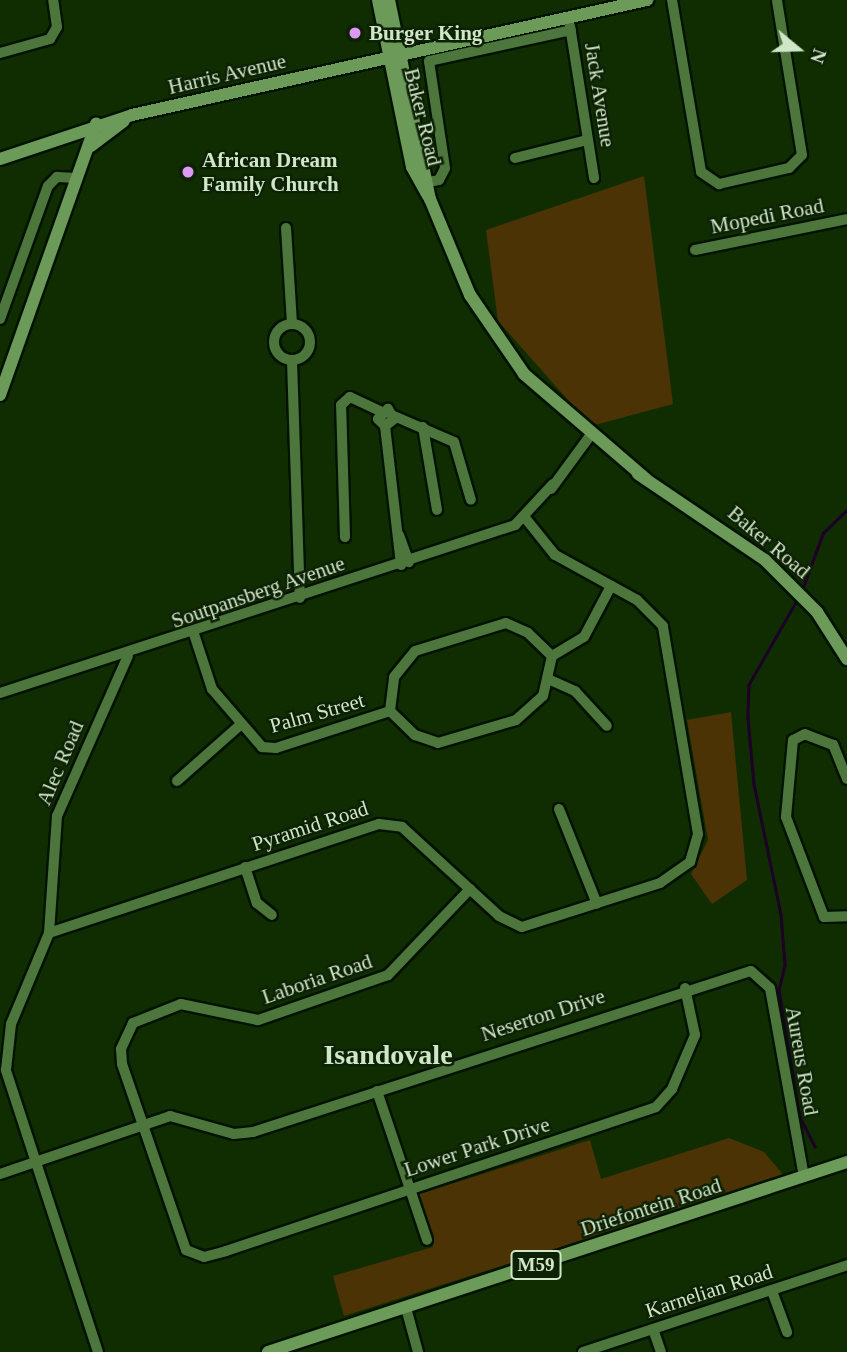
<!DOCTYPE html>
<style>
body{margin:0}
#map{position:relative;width:847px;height:1352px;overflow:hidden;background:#102d02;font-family:"Times New Roman",serif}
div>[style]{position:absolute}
.green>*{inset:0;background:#4b3306}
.stream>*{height:2.5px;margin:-1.25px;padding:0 1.25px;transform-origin:1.25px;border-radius:1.25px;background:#1c0026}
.roads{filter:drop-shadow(2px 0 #021300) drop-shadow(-2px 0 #021300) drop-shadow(0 2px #021300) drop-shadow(0 -2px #021300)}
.minor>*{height:10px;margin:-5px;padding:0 5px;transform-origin:5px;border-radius:5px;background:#4d763d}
.minor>.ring{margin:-5px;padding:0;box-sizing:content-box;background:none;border:10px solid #4d763d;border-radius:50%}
.major>*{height:12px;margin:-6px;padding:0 6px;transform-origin:6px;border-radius:6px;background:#6c9a59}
.dots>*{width:19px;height:19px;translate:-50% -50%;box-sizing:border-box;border:4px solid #0d2104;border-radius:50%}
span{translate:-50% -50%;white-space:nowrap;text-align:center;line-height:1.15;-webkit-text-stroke:5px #0d2104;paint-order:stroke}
.shield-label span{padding:2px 5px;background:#0d2104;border:2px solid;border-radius:5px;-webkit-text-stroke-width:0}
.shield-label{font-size:19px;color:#cfe6c7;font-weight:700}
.poi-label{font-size:21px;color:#cfe6c7;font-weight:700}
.left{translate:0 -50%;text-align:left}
.street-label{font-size:21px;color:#cfe6c7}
.district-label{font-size:28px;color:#cfe6c7;font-weight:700}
.north{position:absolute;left:763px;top:14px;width:70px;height:70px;-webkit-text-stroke:5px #0d2104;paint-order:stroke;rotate:109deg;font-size:19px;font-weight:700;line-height:28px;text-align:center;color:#cfe6c7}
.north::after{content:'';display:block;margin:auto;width:24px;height:32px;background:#cfe6c7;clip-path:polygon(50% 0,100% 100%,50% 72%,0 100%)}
</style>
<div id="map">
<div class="green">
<div style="clip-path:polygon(644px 176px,673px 404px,591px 426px,498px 321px,486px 230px)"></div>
<div style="clip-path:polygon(731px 712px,747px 880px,712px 904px,691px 874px,708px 840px,687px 720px)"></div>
<div style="clip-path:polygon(729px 1138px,764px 1152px,784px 1176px,344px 1316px,333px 1276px,433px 1247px,416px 1195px,590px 1140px,601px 1179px)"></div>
</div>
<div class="stream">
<div style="left:802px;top:590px;width:61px;rotate:-69.8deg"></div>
<div style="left:823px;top:533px;width:33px;rotate:-44deg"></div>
<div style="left:798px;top:599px;width:99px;rotate:119.7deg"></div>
<div style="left:749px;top:685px;width:33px;rotate:92deg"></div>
<div style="left:748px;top:718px;width:66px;rotate:84.8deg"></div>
<div style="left:754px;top:784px;width:133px;rotate:78.3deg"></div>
<div style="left:781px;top:914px;width:51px;rotate:85.5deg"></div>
<div style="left:785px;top:965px;width:26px;rotate:103deg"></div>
<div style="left:779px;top:990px;width:129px;rotate:80.6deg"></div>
<div style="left:800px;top:1117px;width:33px;rotate:63deg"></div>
</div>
<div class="roads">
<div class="minor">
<div style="left:672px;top:0;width:174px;rotate:80.4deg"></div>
<div style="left:701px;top:172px;width:22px;rotate:34deg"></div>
<div style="left:719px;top:184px;width:72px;rotate:-12.9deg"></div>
<div style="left:789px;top:168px;width:18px;rotate:-45deg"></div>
<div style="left:802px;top:155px;width:157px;rotate:-99.2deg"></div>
<div style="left:570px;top:26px;width:154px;rotate:81deg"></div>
<div style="left:0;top:53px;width:52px;rotate:-15.6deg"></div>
<div style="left:50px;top:39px;width:14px;rotate:-60deg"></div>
<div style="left:57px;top:27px;width:27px;rotate:-98deg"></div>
<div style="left:515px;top:158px;width:74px;rotate:-14deg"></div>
<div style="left:428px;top:182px;width:11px;rotate:-10deg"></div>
<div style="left:439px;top:180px;width:13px;rotate:-63deg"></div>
<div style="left:445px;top:168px;width:108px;rotate:-98.5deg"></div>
<div style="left:429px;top:61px;width:145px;rotate:-12.3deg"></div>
<div style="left:286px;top:228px;width:96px;rotate:86.4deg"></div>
<div style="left:695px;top:250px;width:155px;rotate:-11.5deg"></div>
<div style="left:0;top:319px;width:141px;rotate:-70.2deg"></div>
<div style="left:48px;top:186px;width:13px;rotate:-45deg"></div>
<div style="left:57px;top:177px;width:20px;rotate:3deg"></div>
<div class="ring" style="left:274px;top:324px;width:26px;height:26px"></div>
<div style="left:292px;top:361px;width:237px;rotate:88.1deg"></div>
<div style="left:394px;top:416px;width:65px;rotate:23.4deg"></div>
<div style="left:454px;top:442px;width:60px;rotate:73.7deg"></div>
<div style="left:385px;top:426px;width:11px;rotate:-38deg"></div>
<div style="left:394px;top:419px;width:12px;rotate:-121deg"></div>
<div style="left:388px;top:409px;width:14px;rotate:135deg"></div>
<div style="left:378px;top:419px;width:10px;rotate:45deg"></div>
<div style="left:385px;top:426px;width:140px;rotate:83.4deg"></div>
<div style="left:423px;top:427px;width:84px;rotate:80.4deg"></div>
<div style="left:551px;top:489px;width:66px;rotate:-53.7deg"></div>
<div style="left:399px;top:535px;width:29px;rotate:70deg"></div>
<div style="left:345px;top:537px;width:132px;rotate:-91.7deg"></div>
<div style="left:341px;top:405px;width:12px;rotate:-42deg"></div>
<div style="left:350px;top:397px;width:33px;rotate:25deg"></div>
<div style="left:194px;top:634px;width:58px;rotate:71.9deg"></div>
<div style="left:212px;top:689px;width:77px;rotate:49.2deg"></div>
<div style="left:262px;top:747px;width:14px;rotate:4deg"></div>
<div style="left:276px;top:748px;width:120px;rotate:-18deg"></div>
<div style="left:552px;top:656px;width:37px;rotate:-31deg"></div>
<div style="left:584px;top:637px;width:58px;rotate:-62.1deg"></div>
<div style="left:548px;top:679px;width:30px;rotate:24deg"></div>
<div style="left:575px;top:691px;width:47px;rotate:47.6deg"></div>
<div style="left:0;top:693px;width:542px;rotate:-18.07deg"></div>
<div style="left:515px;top:525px;width:56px;rotate:-47.2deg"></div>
<div style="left:390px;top:711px;width:34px;rotate:-83deg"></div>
<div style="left:394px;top:677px;width:33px;rotate:-51deg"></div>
<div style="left:415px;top:651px;width:95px;rotate:-17.1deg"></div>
<div style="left:506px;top:623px;width:24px;rotate:24deg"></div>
<div style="left:528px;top:633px;width:33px;rotate:44deg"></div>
<div style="left:390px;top:711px;width:35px;rotate:44deg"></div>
<div style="left:415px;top:735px;width:24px;rotate:19deg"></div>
<div style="left:438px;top:743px;width:81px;rotate:-16.4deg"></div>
<div style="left:516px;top:720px;width:36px;rotate:-42deg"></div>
<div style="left:543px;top:696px;width:41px;rotate:-77.3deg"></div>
<div style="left:847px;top:779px;width:37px;rotate:-112deg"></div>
<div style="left:833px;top:745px;width:30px;rotate:-159deg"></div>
<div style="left:805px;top:734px;width:13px;rotate:153deg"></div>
<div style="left:793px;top:740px;width:77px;rotate:95.2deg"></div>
<div style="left:786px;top:817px;width:107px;rotate:69.2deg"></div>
<div style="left:824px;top:917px;width:23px;rotate:-2deg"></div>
<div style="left:177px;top:781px;width:84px;rotate:-41.6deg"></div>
<div style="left:559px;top:809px;width:102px;rotate:68.2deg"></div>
<div style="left:245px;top:867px;width:38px;rotate:72deg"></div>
<div style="left:257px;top:903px;width:19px;rotate:39deg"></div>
<div style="left:470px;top:889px;width:119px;rotate:133.6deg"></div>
<div style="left:388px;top:975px;width:138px;rotate:160.9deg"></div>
<div style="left:258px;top:1020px;width:79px;rotate:-168.3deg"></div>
<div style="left:181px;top:1004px;width:52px;rotate:158.4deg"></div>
<div style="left:133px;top:1023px;width:29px;rotate:115deg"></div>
<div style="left:121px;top:1049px;width:15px;rotate:86deg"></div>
<div style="left:122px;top:1064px;width:197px;rotate:71deg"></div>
<div style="left:186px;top:1250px;width:19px;rotate:21deg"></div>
<div style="left:204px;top:1257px;width:23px;rotate:-15deg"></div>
<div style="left:226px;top:1251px;width:453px;rotate:-18.5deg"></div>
<div style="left:656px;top:1107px;width:24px;rotate:-48deg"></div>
<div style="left:672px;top:1089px;width:59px;rotate:-66.9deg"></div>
<div style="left:695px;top:1035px;width:48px;rotate:-102deg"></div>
<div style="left:49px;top:933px;width:117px;rotate:-86.1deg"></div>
<div style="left:57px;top:816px;width:175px;rotate:-66.1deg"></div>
<div style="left:377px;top:1091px;width:157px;rotate:71.4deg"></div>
<div style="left:0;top:1174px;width:180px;rotate:-18.8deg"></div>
<div style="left:170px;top:1116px;width:66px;rotate:15.7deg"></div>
<div style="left:234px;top:1134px;width:19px;rotate:-6deg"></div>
<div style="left:253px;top:1132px;width:523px;rotate:-17.92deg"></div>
<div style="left:751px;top:971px;width:25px;rotate:42deg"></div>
<div style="left:770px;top:988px;width:192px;rotate:79.8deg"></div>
<div style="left:772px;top:1291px;width:44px;rotate:69.9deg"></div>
<div style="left:406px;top:1308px;width:46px;rotate:74.7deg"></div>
<div style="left:653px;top:1329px;width:24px;rotate:71deg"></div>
<div style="left:98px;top:1352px;width:297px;rotate:-108.1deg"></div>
<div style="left:6px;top:1070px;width:46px;rotate:-83.8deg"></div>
<div style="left:11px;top:1024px;width:99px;rotate:-67.3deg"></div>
<div style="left:49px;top:933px;width:348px;rotate:-18.3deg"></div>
<div style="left:379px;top:824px;width:23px;rotate:7deg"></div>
<div style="left:402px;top:827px;width:132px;rotate:42.5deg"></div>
<div style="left:499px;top:916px;width:25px;rotate:26deg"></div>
<div style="left:522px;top:927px;width:145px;rotate:-17.7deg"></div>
<div style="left:660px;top:883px;width:37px;rotate:-35deg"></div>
<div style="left:690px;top:862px;width:29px;rotate:-74deg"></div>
<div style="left:698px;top:834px;width:211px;rotate:-99.6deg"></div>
<div style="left:663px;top:626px;width:37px;rotate:-135deg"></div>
<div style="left:637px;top:600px;width:94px;rotate:-151.2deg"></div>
<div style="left:555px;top:555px;width:46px;rotate:-128.9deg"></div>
<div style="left:583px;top:1352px;width:278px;rotate:-18.2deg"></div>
</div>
<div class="major">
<div style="left:378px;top:0;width:170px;rotate:78.5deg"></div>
<div style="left:412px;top:167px;width:33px;rotate:61deg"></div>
<div style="left:389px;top:0;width:203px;rotate:78.4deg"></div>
<div style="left:430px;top:199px;width:104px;rotate:67.4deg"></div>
<div style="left:470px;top:295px;width:96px;rotate:55.6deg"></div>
<div style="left:524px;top:374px;width:160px;rotate:40.7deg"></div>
<div style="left:91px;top:146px;width:41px;rotate:-37.1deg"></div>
<div style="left:0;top:159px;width:139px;rotate:-18.4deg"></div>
<div style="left:132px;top:115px;width:528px;rotate:-12.59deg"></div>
<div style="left:0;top:395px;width:288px;rotate:-70.5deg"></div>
<div style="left:638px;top:474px;width:153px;rotate:34.1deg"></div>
<div style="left:765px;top:560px;width:74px;rotate:45deg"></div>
<div style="left:817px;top:612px;width:56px;rotate:57.4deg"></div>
<div style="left:268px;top:1352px;width:609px;rotate:-18.17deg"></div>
</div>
</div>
<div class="dots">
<div style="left:355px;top:33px;background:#dd99f4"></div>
<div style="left:188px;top:172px;background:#dd99f4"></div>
</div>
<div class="shield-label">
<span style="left:536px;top:1265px">M59</span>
</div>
<div class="poi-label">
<span class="left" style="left:369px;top:33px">Burger King</span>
<span class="left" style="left:202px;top:172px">African Dream<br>Family Church</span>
</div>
<div class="street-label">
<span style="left:227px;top:74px;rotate:-13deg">Harris Avenue</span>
<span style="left:600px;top:95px;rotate:81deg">Jack Avenue</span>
<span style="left:423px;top:117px;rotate:76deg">Baker Road</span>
<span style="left:767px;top:216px;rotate:-11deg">Mopedi Road</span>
<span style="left:769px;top:542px;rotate:40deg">Baker Road</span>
<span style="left:258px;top:592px;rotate:-19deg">Soutpansberg Avenue</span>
<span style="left:317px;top:713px;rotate:-16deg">Palm Street</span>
<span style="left:60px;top:763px;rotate:-67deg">Alec Road</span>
<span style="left:310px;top:826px;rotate:-18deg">Pyramid Road</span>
<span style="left:317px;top:979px;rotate:-19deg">Laboria Road</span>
<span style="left:543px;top:1015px;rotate:-18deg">Neserton Drive</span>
<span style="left:802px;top:1061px;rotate:80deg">Aureus Road</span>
<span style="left:477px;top:1147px;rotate:-18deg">Lower Park Drive</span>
<span style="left:651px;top:1207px;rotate:-18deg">Driefontein Road</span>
<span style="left:709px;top:1291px;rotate:-18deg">Karnelian Road</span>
</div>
<div class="district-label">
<span style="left:388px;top:1055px">Isandovale</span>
</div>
<div class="north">N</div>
</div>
